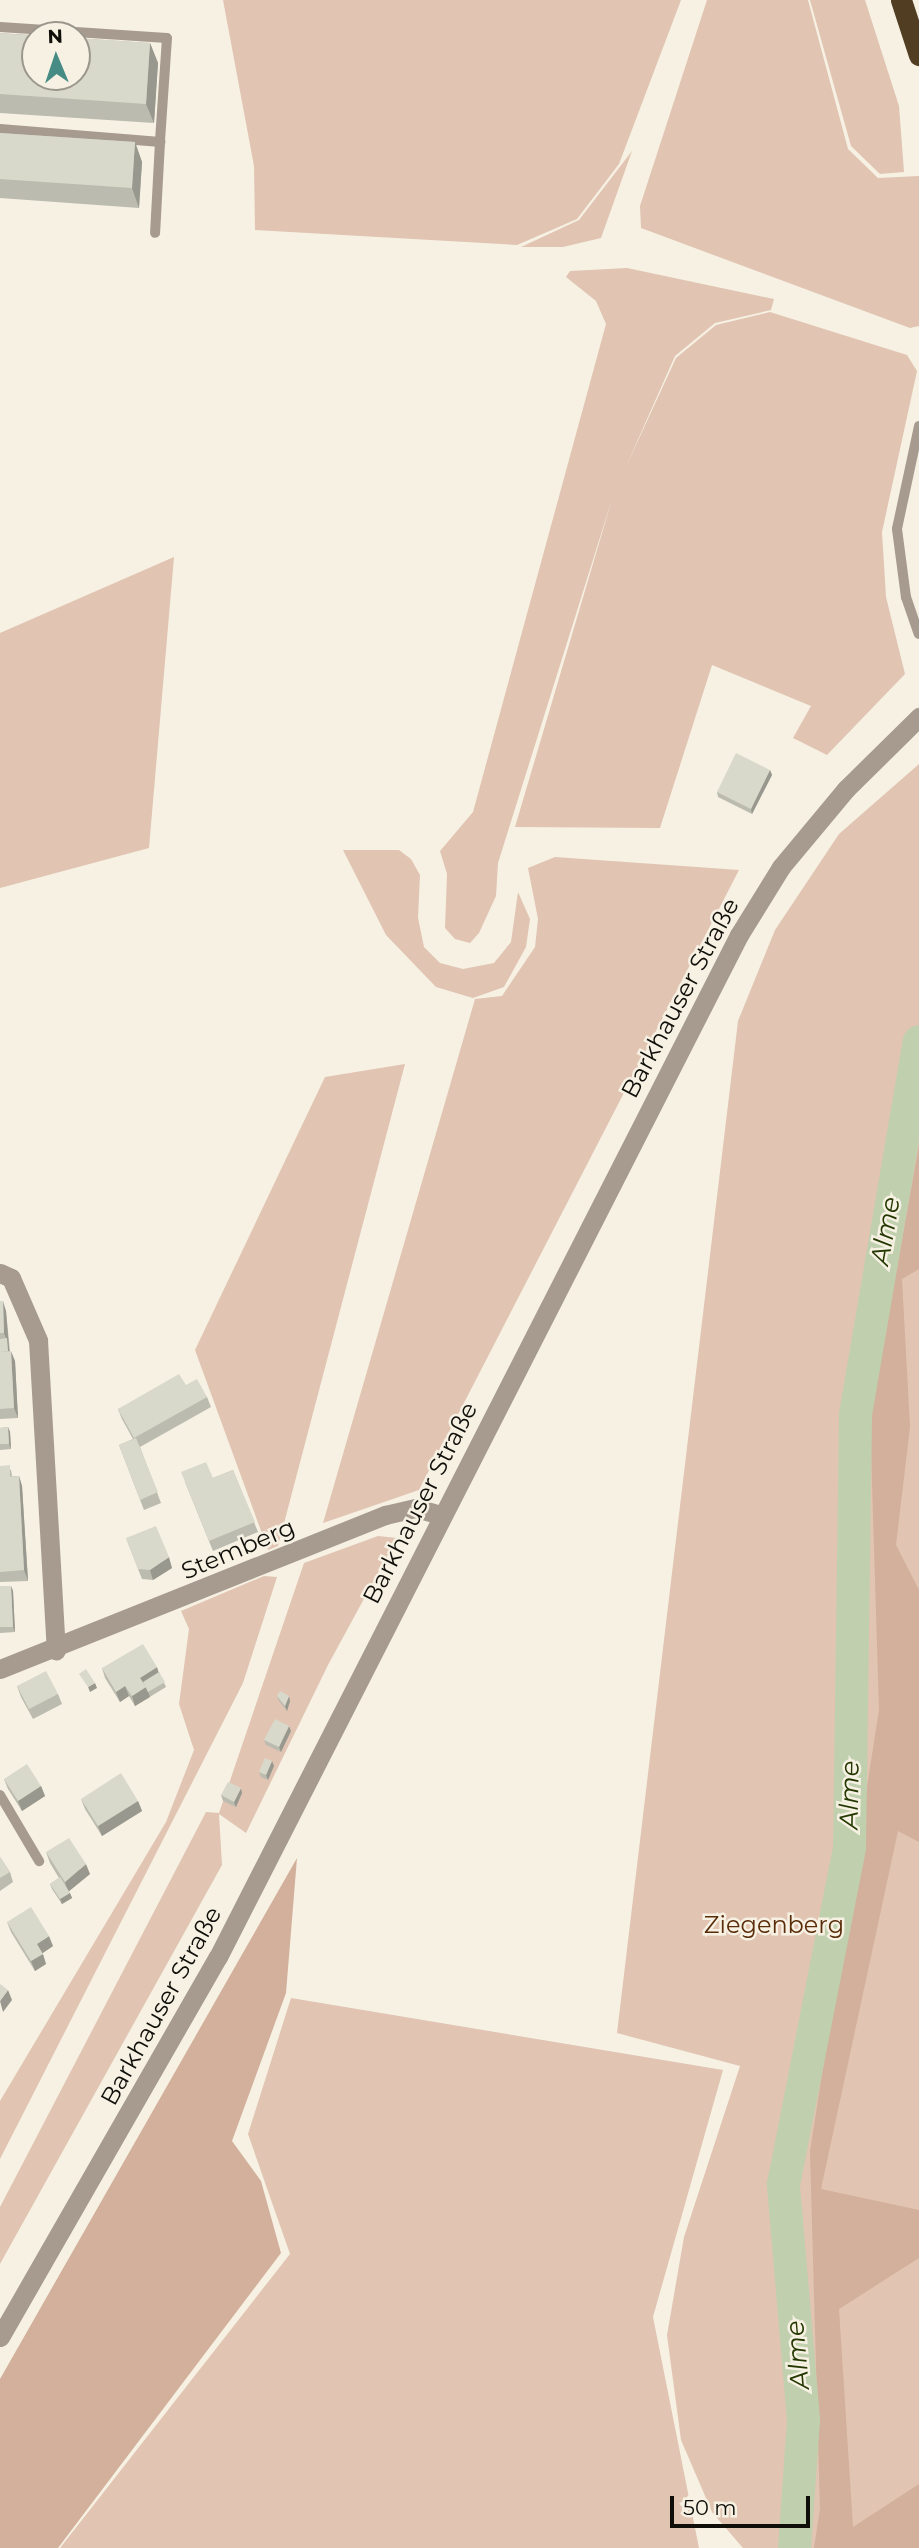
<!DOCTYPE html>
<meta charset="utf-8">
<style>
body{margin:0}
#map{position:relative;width:919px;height:2548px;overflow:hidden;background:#f6f1e3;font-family:Montserrat,sans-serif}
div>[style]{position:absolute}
.green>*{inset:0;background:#e1c4b2}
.forest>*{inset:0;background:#d2b09b}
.river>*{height:33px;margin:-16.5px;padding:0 16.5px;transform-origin:16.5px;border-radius:16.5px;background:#c0d0ae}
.service>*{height:10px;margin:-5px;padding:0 5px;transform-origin:5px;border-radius:5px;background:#a69b8e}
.minor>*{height:19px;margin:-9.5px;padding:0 9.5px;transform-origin:9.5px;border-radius:9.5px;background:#a69b8e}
.tertiary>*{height:19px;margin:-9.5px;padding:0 9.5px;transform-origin:9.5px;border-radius:9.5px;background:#a69b8e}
.motorway>*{height:21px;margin:-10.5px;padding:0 10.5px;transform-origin:10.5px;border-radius:10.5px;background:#513d22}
.wall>*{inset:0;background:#bbbbaf}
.shaded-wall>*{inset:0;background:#98988e}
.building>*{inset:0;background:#d9d9cb}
span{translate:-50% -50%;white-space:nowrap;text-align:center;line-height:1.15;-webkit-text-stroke:5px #f6f1e3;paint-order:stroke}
.street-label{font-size:24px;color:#0f0e09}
.park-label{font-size:24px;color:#592c0a}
.water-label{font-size:26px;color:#243802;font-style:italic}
.north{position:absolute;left:21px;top:21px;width:70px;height:70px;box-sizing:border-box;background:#f6f1e3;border:2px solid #9a968c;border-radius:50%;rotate:358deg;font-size:19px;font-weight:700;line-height:28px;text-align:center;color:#0f0e09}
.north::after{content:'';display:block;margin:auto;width:24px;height:32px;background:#468c84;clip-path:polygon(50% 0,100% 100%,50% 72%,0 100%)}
.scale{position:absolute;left:670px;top:2496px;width:140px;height:32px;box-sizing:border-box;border:4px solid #0f0e09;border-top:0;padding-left:9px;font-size:21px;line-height:24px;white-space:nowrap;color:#0f0e09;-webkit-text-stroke:5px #f6f1e3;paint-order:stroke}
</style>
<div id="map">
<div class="green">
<div style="clip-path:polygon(223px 0,681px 0,619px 164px,577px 219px,517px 245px,255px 230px,254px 166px)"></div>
<div style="clip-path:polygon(707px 0,808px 0,848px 149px,878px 178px,919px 176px,919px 326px,910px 328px,641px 228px,640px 206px)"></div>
<div style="clip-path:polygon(810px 0,865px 0,899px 106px,904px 172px,880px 174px,851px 146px)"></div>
<div style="clip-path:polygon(632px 151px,601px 238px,563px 247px,521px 247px,579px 220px)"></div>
<div style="clip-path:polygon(627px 268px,774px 299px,771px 310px,715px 323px,675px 356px,624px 471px,676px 358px,716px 325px,770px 312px,907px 355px,917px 371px,882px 532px,886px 597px,905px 674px,827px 755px,793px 738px,811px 706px,712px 665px,660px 828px,515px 827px,613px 496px,498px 863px,496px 896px,479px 933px,470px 943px,455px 939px,445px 928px,447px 874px,440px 851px,473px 812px,606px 324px,596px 301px,566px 277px,570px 271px)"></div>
<div style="clip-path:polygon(174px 557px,149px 848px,0 888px,0 633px)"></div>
<div style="clip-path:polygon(919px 764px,919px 2548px,743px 2548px,712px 2512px,681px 2440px,667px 2335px,684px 2237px,740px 2066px,617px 2033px,738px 1021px,775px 930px,839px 834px)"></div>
<div style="clip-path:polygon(343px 850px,399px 850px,411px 859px,420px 875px,418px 918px,424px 947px,440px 963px,463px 969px,494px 963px,511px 942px,518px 892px,530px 919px,526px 947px,504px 987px,473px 998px,436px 987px,386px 935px)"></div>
<div style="clip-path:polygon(555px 857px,739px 870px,419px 1490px,323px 1523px,475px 999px,502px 996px,535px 947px,538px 919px,528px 868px)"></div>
<div style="clip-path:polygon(405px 1064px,278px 1546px,268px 1550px,195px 1350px,325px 1077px)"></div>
<div style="clip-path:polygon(378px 1536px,397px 1538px,328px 1665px,246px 1833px,219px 1814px,222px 1865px,0 2264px,0 2207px,206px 1812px,219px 1813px,304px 1563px)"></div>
<div style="clip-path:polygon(264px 1576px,277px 1577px,243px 1683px,0 2159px,0 2101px,166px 1822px,194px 1750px,179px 1704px,189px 1629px,181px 1611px)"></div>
<div style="clip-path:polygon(291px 1998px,723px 2070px,653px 2317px,699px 2548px,60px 2548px,290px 2254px,248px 2134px)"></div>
</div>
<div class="forest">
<div style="clip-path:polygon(919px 1145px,919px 1269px,902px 1279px,910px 1427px,896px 1545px,919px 1590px,919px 1842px,898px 1831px,821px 2189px,919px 2210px,919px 2258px,839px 2309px,853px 2527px,919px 2484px,919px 2548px,814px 2548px,820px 2509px,810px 2151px,879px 1710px,870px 1418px)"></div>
<div style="clip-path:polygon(297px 1858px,286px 1993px,232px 2141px,261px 2181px,281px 2253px,58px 2548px,0 2548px,0 2379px)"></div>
</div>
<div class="river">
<div style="left:794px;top:2548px;width:129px;rotate:-86deg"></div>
<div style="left:803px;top:2419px;width:236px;rotate:-94.9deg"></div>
<div style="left:783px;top:2184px;width:343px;rotate:-78.9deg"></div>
<div style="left:849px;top:1847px;width:433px;rotate:-89.2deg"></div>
<div style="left:855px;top:1414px;width:378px;rotate:-80.3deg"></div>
</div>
<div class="service">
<div style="left:0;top:27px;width:167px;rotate:3.8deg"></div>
<div style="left:167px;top:38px;width:104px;rotate:93.9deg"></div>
<div style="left:0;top:129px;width:161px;rotate:4.6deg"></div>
<div style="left:160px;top:142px;width:91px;rotate:93.1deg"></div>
<div style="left:919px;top:426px;width:105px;rotate:102.1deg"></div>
<div style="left:897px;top:529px;width:69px;rotate:82.5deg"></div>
<div style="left:906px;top:597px;width:39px;rotate:71deg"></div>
<div style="left:0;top:1795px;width:77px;rotate:59.4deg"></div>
</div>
<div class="minor">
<div style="left:0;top:1273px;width:12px;rotate:24deg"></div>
<div style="left:11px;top:1278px;width:68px;rotate:66.5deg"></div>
<div style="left:38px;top:1340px;width:311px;rotate:86.7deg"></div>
<div style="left:0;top:1669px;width:415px;rotate:-21.8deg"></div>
<div style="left:385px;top:1515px;width:32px;rotate:-13deg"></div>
<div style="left:416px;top:1508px;width:26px;rotate:16deg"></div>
</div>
<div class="tertiary">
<div style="left:0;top:2337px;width:438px;rotate:-60.2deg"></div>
<div style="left:218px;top:1957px;width:1147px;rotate:-62.99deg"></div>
<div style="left:739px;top:935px;width:80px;rotate:-58.3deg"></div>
<div style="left:781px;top:867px;width:102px;rotate:-50.2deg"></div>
<div style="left:846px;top:789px;width:103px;rotate:-44.6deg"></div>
</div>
<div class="motorway">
<div style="left:901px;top:0;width:58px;rotate:71.9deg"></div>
</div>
<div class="wall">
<div style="clip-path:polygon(0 33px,150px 43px,158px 63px,154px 123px,0 113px)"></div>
<div style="clip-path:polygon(0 133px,135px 142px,142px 162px,139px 208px,0 198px)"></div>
<div style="clip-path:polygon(770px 770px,772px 775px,752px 814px,718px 797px,717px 792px)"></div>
<div style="clip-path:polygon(0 1301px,6px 1311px,10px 1351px,15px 1361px,18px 1418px,0 1419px)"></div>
<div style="clip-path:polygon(186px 1385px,207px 1397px,211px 1407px,140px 1447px,161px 1503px,144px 1510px,119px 1445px,133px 1439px,122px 1419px,118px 1409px)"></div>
<div style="clip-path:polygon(8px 1427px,10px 1432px,11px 1449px,0 1450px,0 1428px)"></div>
<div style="clip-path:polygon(0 1466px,11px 1470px,12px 1476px,19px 1476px,22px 1486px,28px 1581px,0 1582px)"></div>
<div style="clip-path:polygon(233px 1470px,258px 1532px,213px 1551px,185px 1482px,213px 1478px)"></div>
<div style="clip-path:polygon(126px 1538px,172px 1568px,153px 1580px,142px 1579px)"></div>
<div style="clip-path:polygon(0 1586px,11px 1586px,13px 1591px,15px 1632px,0 1633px)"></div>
<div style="clip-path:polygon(102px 1668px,159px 1672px,166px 1687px,135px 1706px,129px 1696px,120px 1702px,105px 1678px)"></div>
<div style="clip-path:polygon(17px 1686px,58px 1694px,62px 1704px,33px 1719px,21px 1697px)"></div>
<div style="clip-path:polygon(277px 1696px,290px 1701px,287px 1711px,279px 1701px)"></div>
<div style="clip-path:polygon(291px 1731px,281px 1752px,266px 1745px,264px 1740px)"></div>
<div style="clip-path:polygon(272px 1761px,274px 1766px,268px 1780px,261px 1777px,259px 1772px)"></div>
<div style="clip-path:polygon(4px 1779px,41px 1786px,45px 1796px,22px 1811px,8px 1789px)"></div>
<div style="clip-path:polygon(242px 1793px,236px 1807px,223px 1801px,221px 1795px)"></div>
<div style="clip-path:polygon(81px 1799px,138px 1801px,142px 1811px,102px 1836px,85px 1809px)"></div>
<div style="clip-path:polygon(46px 1852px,90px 1874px,69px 1891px,72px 1898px,62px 1904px,52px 1889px,50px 1884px,59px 1878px,50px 1863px)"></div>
<div style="clip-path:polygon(0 1857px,10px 1872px,13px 1882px,0 1891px)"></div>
<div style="clip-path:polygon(7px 1922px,53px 1946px,42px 1953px,46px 1964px,35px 1971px,11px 1932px)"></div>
</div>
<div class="shaded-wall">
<div style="clip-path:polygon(150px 43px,158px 63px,154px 123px,146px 104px)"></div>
<div style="clip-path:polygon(135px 142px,142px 162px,139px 208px,132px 188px)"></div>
<div style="clip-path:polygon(770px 770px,772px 775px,752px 814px,751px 809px)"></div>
<div style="clip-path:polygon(3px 1301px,6px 1311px,10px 1361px,8px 1356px,7px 1341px,4px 1333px)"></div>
<div style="clip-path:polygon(11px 1351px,15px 1361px,18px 1418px,14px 1408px)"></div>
<div style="clip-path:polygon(8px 1427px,10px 1432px,11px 1449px,9px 1444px)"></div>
<div style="clip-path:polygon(19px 1476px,22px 1486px,28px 1581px,24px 1570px)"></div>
<div style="clip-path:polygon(169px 1557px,172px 1568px,153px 1580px,150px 1570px)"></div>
<div style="clip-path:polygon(11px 1586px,13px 1591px,15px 1632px,13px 1627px)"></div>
<div style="clip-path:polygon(157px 1667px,160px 1677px,145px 1687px,140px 1678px)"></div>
<div style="clip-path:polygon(95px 1683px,97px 1688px,90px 1692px,88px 1687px)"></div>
<div style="clip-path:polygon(125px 1686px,129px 1696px,120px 1702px,116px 1692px)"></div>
<div style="clip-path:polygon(146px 1687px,150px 1697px,135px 1706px,132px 1696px)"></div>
<div style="clip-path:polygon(289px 1696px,290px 1701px,287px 1711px,285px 1706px)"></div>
<div style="clip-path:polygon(289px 1726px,291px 1731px,281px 1752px,279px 1747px)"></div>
<div style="clip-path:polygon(272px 1761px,274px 1766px,268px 1780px,266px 1775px)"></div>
<div style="clip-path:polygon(41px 1786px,45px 1796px,22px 1811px,18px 1801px)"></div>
<div style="clip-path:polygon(241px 1788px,242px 1793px,236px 1807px,234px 1802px)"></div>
<div style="clip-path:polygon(138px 1801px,142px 1811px,102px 1836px,98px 1826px)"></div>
<div style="clip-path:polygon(86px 1864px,90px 1874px,68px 1892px,65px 1882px)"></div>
<div style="clip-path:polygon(70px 1893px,72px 1898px,62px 1904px,60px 1899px)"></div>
<div style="clip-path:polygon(49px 1936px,53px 1946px,40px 1955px,37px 1944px)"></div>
<div style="clip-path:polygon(43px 1954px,46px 1964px,35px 1971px,31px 1961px)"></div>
<div style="clip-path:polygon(8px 1990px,12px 2000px,3px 2012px,0 2001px)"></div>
</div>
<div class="building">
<div style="clip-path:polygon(0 33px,35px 36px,35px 77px,77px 77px,77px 38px,150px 43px,146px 104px,0 94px)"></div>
<div style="clip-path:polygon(0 133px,135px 142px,132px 188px,0 179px)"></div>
<div style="clip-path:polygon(736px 753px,770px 770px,751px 809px,717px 792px)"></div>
<div style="clip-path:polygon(0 1301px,3px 1301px,4px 1333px,0 1333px)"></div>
<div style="clip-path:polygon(7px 1338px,8px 1351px,0 1352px,0 1339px)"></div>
<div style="clip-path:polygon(11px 1351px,14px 1408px,0 1409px,0 1352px)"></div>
<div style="clip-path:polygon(179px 1374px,186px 1385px,197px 1379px,207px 1397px,134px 1438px,118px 1409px)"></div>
<div style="clip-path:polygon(8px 1427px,9px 1444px,0 1444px,0 1428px)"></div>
<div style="clip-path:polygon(136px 1438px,158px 1492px,140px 1500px,119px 1445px)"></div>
<div style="clip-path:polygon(206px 1462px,213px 1478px,233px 1470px,255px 1522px,209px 1541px,181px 1472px)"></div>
<div style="clip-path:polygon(10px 1465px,10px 1477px,0 1477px,0 1466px)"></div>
<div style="clip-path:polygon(19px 1476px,24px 1570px,0 1572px,0 1477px)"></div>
<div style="clip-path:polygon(156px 1526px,169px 1557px,150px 1570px,138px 1569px,126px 1538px)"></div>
<div style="clip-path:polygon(0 1586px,11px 1586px,13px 1627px,0 1627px)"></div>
<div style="clip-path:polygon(143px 1644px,157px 1667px,140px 1678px,146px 1687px,132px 1696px,125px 1686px,116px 1692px,102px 1668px)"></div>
<div style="clip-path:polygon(86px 1669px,95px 1683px,88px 1687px,79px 1674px)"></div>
<div style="clip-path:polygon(46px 1671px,58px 1694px,29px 1709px,17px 1686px)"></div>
<div style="clip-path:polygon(159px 1672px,165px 1682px,148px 1692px,143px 1682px)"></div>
<div style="clip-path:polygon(280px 1691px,289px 1696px,285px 1706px,277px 1696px)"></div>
<div style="clip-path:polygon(275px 1719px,289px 1726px,279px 1747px,264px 1740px)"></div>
<div style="clip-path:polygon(265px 1758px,272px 1761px,266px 1775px,259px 1772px)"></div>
<div style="clip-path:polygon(27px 1764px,41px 1786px,18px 1801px,4px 1779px)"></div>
<div style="clip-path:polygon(121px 1773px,138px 1801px,98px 1826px,81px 1799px)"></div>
<div style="clip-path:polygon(228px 1782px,241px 1788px,234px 1802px,221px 1795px)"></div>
<div style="clip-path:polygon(69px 1838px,86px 1864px,65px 1882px,46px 1852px)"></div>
<div style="clip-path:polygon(0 1857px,10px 1872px,0 1878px)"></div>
<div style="clip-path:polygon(60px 1877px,70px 1893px,60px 1899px,50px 1884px)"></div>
<div style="clip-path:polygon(31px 1907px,49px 1936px,37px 1944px,43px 1954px,31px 1961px,7px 1922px)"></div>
<div style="clip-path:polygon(0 1984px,8px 1990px,0 2001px)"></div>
</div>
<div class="street-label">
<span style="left:680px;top:998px;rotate:-62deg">Barkhauser Straße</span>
<span style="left:420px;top:1503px;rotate:-63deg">Barkhauser Straße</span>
<span style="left:238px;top:1549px;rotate:-23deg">Stemberg</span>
<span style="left:161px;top:2006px;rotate:-61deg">Barkhauser Straße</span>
</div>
<div class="park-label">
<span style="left:774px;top:1925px">Ziegenberg</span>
</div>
<div class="water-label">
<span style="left:886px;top:1231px;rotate:-80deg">Alme</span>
<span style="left:850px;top:1795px;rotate:-89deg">Alme</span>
<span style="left:798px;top:2355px;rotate:-95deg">Alme</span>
</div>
<div class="north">N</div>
<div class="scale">50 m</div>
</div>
